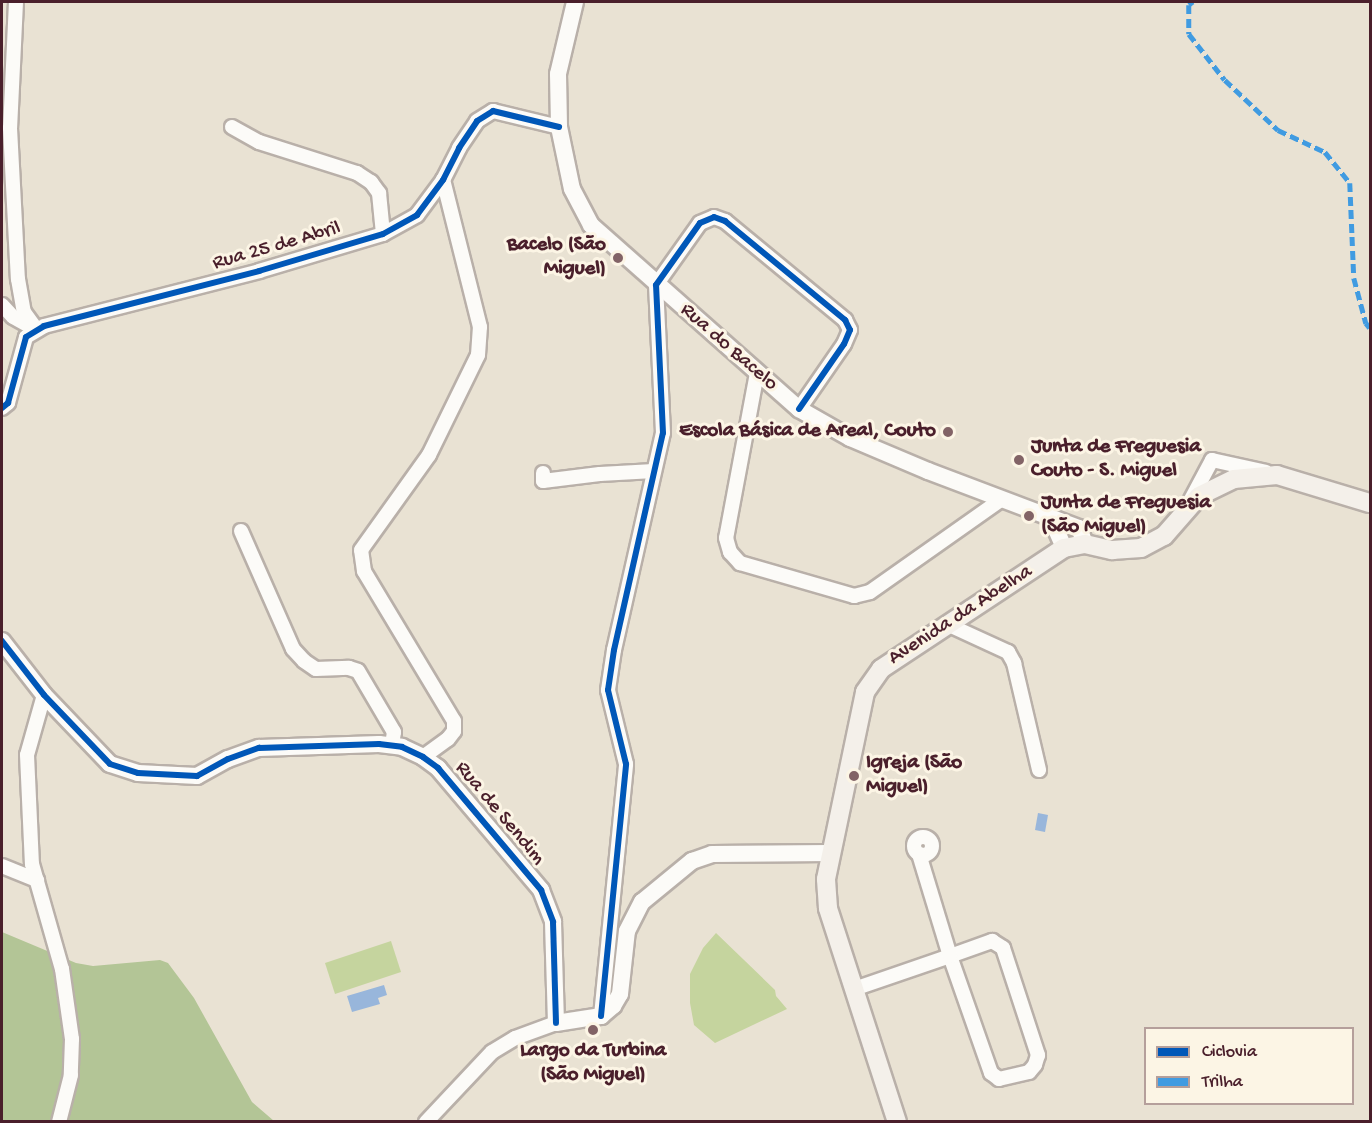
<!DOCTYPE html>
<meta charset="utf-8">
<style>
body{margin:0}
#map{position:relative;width:1372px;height:1123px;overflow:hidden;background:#e9e2d3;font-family:"Gochi Hand",sans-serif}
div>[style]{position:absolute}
.green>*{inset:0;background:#c5d49e}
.forest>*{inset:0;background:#b3c596}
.water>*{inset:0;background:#98b6db}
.roads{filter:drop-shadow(2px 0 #b9b0a9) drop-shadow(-2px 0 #b9b0a9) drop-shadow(0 2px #b9b0a9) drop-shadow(0 -2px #b9b0a9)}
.minor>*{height:14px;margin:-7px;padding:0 7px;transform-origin:7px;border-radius:7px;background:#fcfbf8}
.minor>.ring{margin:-7px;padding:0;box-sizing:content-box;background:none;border:14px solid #fcfbf8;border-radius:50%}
.tertiary>*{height:16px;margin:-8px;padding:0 8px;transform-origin:8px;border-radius:8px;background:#fcfbf8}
.secondary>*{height:18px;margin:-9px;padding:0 9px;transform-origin:9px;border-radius:9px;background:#f4f0ea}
.quiet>*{height:4.5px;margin-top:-2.25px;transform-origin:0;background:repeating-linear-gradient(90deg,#409be1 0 9px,transparent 0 13.5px)}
.cycleway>*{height:6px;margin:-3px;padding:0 3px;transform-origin:3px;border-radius:3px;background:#0057b8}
.dots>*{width:16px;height:16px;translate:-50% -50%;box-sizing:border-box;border:3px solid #fcf5e5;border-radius:50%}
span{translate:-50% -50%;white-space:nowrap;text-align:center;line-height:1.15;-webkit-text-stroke:6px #fcf5e5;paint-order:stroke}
.poi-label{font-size:21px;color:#4a1f2b;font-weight:700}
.right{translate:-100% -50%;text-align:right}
.left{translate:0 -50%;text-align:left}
.street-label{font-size:21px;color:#4a1f2b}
.frame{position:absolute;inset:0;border:3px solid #4a1f2b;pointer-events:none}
.legend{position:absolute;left:1144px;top:1027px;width:210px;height:78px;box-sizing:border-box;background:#fcf5e5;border:2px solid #b59f9b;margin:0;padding:8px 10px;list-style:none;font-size:18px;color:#4a1f2b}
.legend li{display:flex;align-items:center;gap:12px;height:30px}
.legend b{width:30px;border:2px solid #b59f9b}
</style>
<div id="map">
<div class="green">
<div style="clip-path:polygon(716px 933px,775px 990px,776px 996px,787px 1009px,715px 1043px,694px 1025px,690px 1003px,690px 974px,703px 948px)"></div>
<div style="clip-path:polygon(391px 941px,401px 972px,335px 994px,325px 963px)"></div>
</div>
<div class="forest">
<div style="clip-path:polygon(2px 932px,76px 963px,93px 966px,160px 960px,168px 963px,194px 998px,252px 1102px,274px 1121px,2px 1122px)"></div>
</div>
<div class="water">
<div style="clip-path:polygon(1038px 813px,1048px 815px,1045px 832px,1035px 830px)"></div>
<div style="clip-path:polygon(384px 985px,387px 995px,378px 998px,380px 1004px,352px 1012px,347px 996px)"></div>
</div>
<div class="roads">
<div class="minor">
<div style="left:16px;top:2px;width:126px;rotate:92.7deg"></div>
<div style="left:10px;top:128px;width:151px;rotate:87deg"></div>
<div style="left:18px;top:279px;width:34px;rotate:80deg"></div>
<div style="left:24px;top:312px;width:22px;rotate:54deg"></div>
<div style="left:232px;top:127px;width:31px;rotate:29deg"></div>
<div style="left:259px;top:142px;width:103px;rotate:17.6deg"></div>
<div style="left:357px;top:173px;width:17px;rotate:33deg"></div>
<div style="left:371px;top:182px;width:14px;rotate:54deg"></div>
<div style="left:379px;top:193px;width:41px;rotate:84.4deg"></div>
<div style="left:2px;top:305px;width:16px;rotate:47deg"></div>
<div style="left:13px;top:317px;width:23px;rotate:29deg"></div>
<div style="left:757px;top:373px;width:168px;rotate:100.6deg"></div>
<div style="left:726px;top:538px;width:15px;rotate:74deg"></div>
<div style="left:730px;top:552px;width:15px;rotate:48deg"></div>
<div style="left:740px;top:563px;width:119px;rotate:16.1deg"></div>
<div style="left:854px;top:596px;width:16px;rotate:-14deg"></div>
<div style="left:870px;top:592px;width:161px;rotate:-35.2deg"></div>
<div style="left:2px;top:408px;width:8px;rotate:-40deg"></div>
<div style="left:8px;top:403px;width:68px;rotate:-74.7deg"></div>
<div style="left:26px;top:337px;width:21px;rotate:-31deg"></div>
<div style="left:44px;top:326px;width:222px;rotate:-14.3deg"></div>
<div style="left:259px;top:271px;width:129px;rotate:-16.6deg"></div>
<div style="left:383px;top:234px;width:39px;rotate:-29deg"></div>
<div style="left:417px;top:215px;width:44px;rotate:-53.4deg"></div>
<div style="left:443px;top:180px;width:36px;rotate:-63deg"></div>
<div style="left:459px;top:148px;width:32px;rotate:-56deg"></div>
<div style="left:477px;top:121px;width:19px;rotate:-32deg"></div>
<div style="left:493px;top:111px;width:68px;rotate:13.6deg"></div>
<div style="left:543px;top:473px;width:8px;rotate:90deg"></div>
<div style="left:543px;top:481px;width:57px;rotate:-7deg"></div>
<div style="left:600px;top:474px;width:54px;rotate:-3.2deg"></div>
<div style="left:1188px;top:505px;width:51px;rotate:-61.9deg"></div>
<div style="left:1212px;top:460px;width:55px;rotate:12.5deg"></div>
<div style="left:241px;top:531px;width:129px;rotate:66.2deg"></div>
<div style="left:293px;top:649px;width:16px;rotate:47deg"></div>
<div style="left:304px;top:661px;width:14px;rotate:34deg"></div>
<div style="left:316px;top:669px;width:33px;rotate:-2deg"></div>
<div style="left:349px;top:668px;width:9px;rotate:18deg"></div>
<div style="left:358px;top:671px;width:71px;rotate:59.5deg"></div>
<div style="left:394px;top:732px;width:13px;rotate:99deg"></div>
<div style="left:949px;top:625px;width:65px;rotate:24.6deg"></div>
<div style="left:1008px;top:652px;width:13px;rotate:61deg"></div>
<div style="left:1014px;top:663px;width:110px;rotate:76.8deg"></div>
<div style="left:44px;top:695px;width:62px;rotate:105.8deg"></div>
<div style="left:27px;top:755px;width:109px;rotate:87.4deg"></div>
<div style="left:32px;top:864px;width:109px;rotate:74.1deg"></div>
<div style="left:62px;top:969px;width:71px;rotate:81.9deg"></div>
<div style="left:72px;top:1039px;width:36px;rotate:92deg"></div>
<div style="left:71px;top:1075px;width:49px;rotate:104.3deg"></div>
<div style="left:423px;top:757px;width:31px;rotate:-36deg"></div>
<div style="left:448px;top:739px;width:10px;rotate:-53deg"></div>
<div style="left:454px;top:731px;width:10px;rotate:-90deg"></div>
<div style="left:454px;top:721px;width:175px;rotate:-121deg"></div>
<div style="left:364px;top:571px;width:21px;rotate:-98deg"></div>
<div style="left:361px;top:550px;width:117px;rotate:-54.4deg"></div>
<div style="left:429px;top:455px;width:111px;rotate:-63.9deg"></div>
<div style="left:478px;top:355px;width:28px;rotate:-86deg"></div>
<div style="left:480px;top:327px;width:152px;rotate:-104.1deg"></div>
<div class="ring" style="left:914px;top:837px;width:4px;height:4px"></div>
<div style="left:2px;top:866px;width:38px;rotate:22deg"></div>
<div style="left:854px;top:989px;width:102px;rotate:-19deg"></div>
<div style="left:950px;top:956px;width:45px;rotate:-19.7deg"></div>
<div style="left:992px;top:941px;width:13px;rotate:32deg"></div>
<div style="left:1003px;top:948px;width:113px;rotate:71.9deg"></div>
<div style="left:1038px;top:1055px;width:10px;rotate:107deg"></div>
<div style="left:1035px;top:1065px;width:9px;rotate:131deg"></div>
<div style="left:1029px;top:1072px;width:31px;rotate:167deg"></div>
<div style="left:999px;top:1079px;width:10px;rotate:-143deg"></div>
<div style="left:991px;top:1073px;width:124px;rotate:-109.3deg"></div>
<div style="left:950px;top:956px;width:107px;rotate:-106.9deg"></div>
<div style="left:601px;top:1016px;width:253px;rotate:-84.3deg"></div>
<div style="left:626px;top:764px;width:76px;rotate:-103.7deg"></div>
<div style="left:608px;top:690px;width:40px;rotate:-81.5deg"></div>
<div style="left:614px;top:650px;width:222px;rotate:-77.3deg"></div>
<div style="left:663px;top:433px;width:148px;rotate:-92.7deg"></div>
<div style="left:656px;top:285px;width:76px;rotate:-54.6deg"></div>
<div style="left:700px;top:223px;width:15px;rotate:-23deg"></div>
<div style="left:714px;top:217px;width:12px;rotate:20deg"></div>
<div style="left:725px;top:221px;width:156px;rotate:39.5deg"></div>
<div style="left:845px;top:320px;width:11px;rotate:63deg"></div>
<div style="left:850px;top:330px;width:15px;rotate:113deg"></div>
<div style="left:844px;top:344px;width:79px;rotate:124.7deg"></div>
<div style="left:426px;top:1122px;width:96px;rotate:-46.7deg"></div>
<div style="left:492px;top:1052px;width:27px;rotate:-31deg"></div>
<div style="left:515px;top:1038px;width:44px;rotate:-20.1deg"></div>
</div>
<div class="tertiary">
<div style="left:575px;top:2px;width:74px;rotate:103.3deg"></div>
<div style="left:558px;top:74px;width:53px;rotate:88.9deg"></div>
<div style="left:559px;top:127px;width:63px;rotate:78.2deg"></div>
<div style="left:572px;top:189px;width:41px;rotate:62.2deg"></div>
<div style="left:591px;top:225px;width:278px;rotate:41.5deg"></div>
<div style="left:799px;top:409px;width:59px;rotate:29.6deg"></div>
<div style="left:850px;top:438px;width:85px;rotate:22.9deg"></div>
<div style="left:928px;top:471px;width:161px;rotate:20.7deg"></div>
<div style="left:1079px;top:528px;width:17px;rotate:69deg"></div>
<div style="left:1050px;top:516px;width:35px;rotate:66deg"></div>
<div style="left:2px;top:641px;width:68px;rotate:52.1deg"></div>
<div style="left:44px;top:695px;width:95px;rotate:46.3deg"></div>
<div style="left:110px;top:764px;width:29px;rotate:18deg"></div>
<div style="left:138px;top:773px;width:59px;rotate:2.9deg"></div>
<div style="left:197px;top:776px;width:35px;rotate:-29deg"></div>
<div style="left:228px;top:759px;width:33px;rotate:-20deg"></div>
<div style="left:259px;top:748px;width:120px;rotate:-1.9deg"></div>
<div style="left:379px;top:744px;width:23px;rotate:7deg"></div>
<div style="left:402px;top:747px;width:23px;rotate:25deg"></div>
<div style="left:423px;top:757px;width:19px;rotate:36deg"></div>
<div style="left:438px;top:768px;width:160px;rotate:49.8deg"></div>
<div style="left:541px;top:890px;width:34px;rotate:69deg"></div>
<div style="left:553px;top:922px;width:101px;rotate:88.3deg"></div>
<div style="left:556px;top:1023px;width:46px;rotate:-8.8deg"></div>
<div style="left:601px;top:1016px;width:16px;rotate:-40deg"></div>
<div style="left:613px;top:1006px;width:14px;rotate:-60deg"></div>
<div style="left:620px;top:994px;width:63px;rotate:-83.7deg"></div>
<div style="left:627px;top:931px;width:33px;rotate:-63deg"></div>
<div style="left:642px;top:902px;width:65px;rotate:-39.4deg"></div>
<div style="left:692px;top:861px;width:21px;rotate:-19deg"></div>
<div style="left:712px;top:854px;width:118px;rotate:-0.5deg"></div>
</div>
<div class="secondary">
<div style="left:897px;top:1122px;width:225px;rotate:-107.9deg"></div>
<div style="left:828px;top:908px;width:29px;rotate:-94deg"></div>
<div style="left:826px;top:879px;width:191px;rotate:-78.2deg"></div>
<div style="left:865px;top:692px;width:28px;rotate:-55deg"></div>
<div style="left:881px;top:669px;width:219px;rotate:-33.5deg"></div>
<div style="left:1064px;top:548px;width:21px;rotate:-11deg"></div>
<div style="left:1085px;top:544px;width:28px;rotate:13deg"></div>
<div style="left:1112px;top:550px;width:29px;rotate:-4deg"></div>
<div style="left:1141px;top:548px;width:26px;rotate:-28deg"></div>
<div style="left:1164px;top:536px;width:53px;rotate:-48.8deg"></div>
<div style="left:1199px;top:496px;width:39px;rotate:-26deg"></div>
<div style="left:1234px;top:479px;width:43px;rotate:-5.3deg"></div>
<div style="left:1277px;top:475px;width:97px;rotate:16.8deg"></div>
</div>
</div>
<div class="quiet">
<div style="left:1193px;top:2px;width:5px;rotate:143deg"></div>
<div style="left:1189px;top:5px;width:29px;rotate:90deg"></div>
<div style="left:1189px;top:34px;width:58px;rotate:52deg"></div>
<div style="left:1225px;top:80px;width:73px;rotate:43.3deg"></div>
<div style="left:1278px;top:130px;width:52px;rotate:25.1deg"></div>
<div style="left:1325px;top:152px;width:40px;rotate:51deg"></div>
<div style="left:1350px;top:183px;width:95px;rotate:87.6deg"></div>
<div style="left:1354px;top:278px;width:47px;rotate:75.1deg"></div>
<div style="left:1366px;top:323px;width:6px;rotate:51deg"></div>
</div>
<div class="cycleway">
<div style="left:2px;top:408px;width:8px;rotate:-40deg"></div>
<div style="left:8px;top:403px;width:68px;rotate:-74.7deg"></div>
<div style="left:26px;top:337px;width:21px;rotate:-31deg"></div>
<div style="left:44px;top:326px;width:222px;rotate:-14.3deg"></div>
<div style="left:259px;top:271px;width:129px;rotate:-16.6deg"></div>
<div style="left:383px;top:234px;width:39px;rotate:-29deg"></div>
<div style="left:417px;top:215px;width:44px;rotate:-53.4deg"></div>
<div style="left:443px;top:180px;width:36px;rotate:-63deg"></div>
<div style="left:459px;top:148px;width:32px;rotate:-56deg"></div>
<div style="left:477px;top:121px;width:19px;rotate:-32deg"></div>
<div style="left:493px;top:111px;width:68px;rotate:13.6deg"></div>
<div style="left:2px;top:641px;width:68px;rotate:52.1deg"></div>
<div style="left:44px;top:695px;width:95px;rotate:46.3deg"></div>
<div style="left:110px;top:764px;width:29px;rotate:18deg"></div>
<div style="left:138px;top:773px;width:59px;rotate:2.9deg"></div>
<div style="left:197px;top:776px;width:35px;rotate:-29deg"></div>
<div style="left:228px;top:759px;width:33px;rotate:-20deg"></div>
<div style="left:259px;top:748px;width:120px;rotate:-1.9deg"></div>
<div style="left:379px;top:744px;width:23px;rotate:7deg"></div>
<div style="left:402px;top:747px;width:23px;rotate:25deg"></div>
<div style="left:423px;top:757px;width:19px;rotate:36deg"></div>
<div style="left:438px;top:768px;width:160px;rotate:49.8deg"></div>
<div style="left:541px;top:890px;width:34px;rotate:69deg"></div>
<div style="left:553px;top:922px;width:101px;rotate:88.3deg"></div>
<div style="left:601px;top:1016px;width:253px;rotate:-84.3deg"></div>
<div style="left:626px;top:764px;width:76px;rotate:-103.7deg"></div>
<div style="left:608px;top:690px;width:40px;rotate:-81.5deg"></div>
<div style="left:614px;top:650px;width:222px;rotate:-77.3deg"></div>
<div style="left:663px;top:433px;width:148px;rotate:-92.7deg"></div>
<div style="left:656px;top:285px;width:76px;rotate:-54.6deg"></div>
<div style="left:700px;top:223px;width:15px;rotate:-23deg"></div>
<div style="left:714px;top:217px;width:12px;rotate:20deg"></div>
<div style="left:725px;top:221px;width:156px;rotate:39.5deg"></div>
<div style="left:845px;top:320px;width:11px;rotate:63deg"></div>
<div style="left:850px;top:330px;width:15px;rotate:113deg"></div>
<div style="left:844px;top:344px;width:79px;rotate:124.7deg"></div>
</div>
<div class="dots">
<div style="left:618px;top:258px;background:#826366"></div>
<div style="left:948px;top:432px;background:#826366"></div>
<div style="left:1019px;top:460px;background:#826366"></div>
<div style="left:1029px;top:516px;background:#826366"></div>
<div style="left:854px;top:776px;background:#826366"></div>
<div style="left:593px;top:1030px;background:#826366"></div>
</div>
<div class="poi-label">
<span class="right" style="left:606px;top:258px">Bacelo (São<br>Miguel)</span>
<span class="right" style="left:936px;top:432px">Escola Básica de Areal, Couto</span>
<span class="left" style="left:1031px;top:460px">Junta de Freguesia<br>Couto - S. Miguel</span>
<span class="left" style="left:1041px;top:516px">Junta de Freguesia<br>(São Miguel)</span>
<span class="left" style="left:866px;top:776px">Igreja (São<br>Miguel)</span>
<span style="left:593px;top:1064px">Largo da Turbina<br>(São Miguel)</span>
</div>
<div class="street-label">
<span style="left:277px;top:247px;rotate:-16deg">Rua 25 de Abril</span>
<span style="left:728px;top:348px;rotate:41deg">Rua do Bacelo</span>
<span style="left:961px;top:616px;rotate:-33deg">Avenida da Abelha</span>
<span style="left:499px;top:814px;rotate:50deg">Rua de Sendim</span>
</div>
<div class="frame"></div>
<ul class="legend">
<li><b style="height:8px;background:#0057b8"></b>Ciclovia</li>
<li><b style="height:8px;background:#409be1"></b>Trilha</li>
</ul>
</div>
